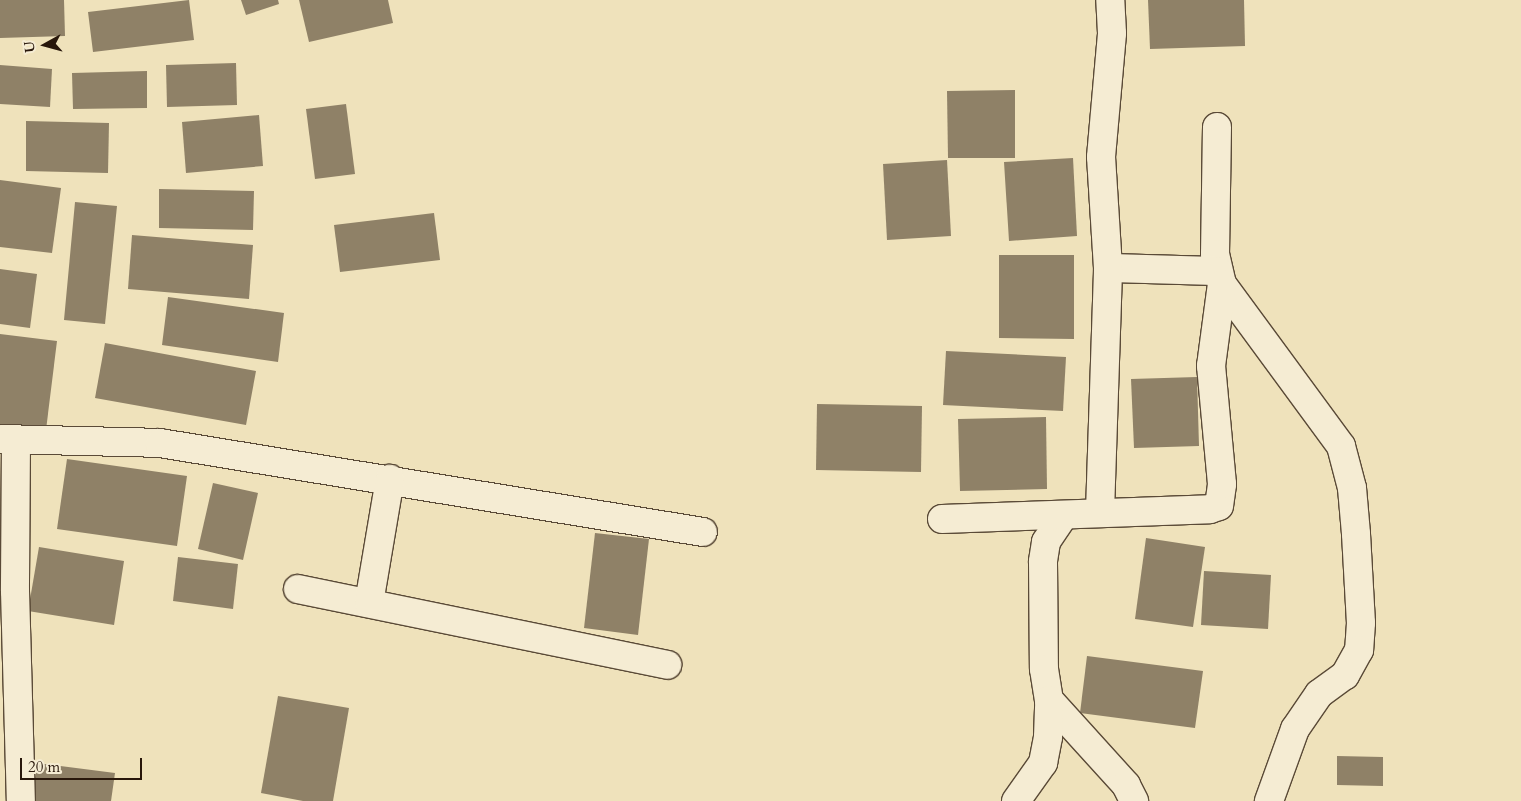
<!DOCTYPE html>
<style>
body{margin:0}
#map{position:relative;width:1521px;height:801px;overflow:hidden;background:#efe2bb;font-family:Cardo,serif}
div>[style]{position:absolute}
.building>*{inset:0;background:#8f8167}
.roads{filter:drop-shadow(1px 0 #5a4a37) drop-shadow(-1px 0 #5a4a37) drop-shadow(0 1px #5a4a37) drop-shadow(0 -1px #5a4a37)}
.minor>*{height:28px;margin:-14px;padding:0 14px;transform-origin:14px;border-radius:14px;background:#f5ecd3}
span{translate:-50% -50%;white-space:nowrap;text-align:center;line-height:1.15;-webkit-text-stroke:5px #f5ecd3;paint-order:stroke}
.north{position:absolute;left:20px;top:20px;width:50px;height:50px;-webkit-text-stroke:4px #f5ecd3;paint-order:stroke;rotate:263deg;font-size:14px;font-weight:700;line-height:20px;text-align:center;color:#28170b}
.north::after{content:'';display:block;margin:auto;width:18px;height:22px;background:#28170b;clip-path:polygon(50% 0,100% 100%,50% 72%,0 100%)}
.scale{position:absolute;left:20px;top:758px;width:122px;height:22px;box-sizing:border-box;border:2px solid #28170b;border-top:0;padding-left:6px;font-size:15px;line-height:18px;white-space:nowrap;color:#28170b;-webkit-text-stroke:4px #f5ecd3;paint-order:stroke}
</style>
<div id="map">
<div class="building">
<div style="clip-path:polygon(0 0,64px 0,65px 36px,0 38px)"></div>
<div style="clip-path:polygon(189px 0,194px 40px,93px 52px,88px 12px)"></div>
<div style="clip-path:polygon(241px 0,278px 0,279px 4px,246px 15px)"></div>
<div style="clip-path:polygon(299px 0,388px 0,393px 23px,309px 42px)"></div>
<div style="clip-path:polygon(1148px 0,1244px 0,1245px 46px,1150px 49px)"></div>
<div style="clip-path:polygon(236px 63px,237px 105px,167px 107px,166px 65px)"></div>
<div style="clip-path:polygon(0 65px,52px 69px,50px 107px,0 104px)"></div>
<div style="clip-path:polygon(147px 71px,147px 108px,73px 109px,72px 73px)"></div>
<div style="clip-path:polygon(1015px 90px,1015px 158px,948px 158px,947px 91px)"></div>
<div style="clip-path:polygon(346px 104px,355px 174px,315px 179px,306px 109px)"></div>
<div style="clip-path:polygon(259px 115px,263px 166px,186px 173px,182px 122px)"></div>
<div style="clip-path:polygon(26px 121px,109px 123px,108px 173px,26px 171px)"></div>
<div style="clip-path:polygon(1073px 158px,1077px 236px,1009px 241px,1004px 162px)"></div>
<div style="clip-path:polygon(947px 160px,951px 236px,887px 240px,883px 164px)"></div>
<div style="clip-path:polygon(0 180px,61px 188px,52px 253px,0 247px)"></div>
<div style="clip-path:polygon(159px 189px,254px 191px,253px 230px,159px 228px)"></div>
<div style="clip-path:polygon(75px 202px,117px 206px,105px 324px,64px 320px)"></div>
<div style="clip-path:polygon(434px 213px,440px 260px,340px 272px,334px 225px)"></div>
<div style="clip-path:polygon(132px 235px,253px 245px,249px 299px,128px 289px)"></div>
<div style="clip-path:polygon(999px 255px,1074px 255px,1074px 339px,999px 338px)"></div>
<div style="clip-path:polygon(0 269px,37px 274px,30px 328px,0 324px)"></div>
<div style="clip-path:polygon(168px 297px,284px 313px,278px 362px,162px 345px)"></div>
<div style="clip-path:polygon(0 334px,57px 341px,45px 438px,0 432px)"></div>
<div style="clip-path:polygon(105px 343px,256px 371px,246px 425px,95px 398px)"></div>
<div style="clip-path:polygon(946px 351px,1066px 357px,1063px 411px,943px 405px)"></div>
<div style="clip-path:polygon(1197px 377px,1199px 446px,1134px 448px,1131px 379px)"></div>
<div style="clip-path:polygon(817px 404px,922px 406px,921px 472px,816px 470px)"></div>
<div style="clip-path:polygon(1046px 417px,1047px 489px,960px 491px,958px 419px)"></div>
<div style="clip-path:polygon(67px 459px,187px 476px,177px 546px,57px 529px)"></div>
<div style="clip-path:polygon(213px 483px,258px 493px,243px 560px,198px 549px)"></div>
<div style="clip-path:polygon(595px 533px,649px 539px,638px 635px,584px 628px)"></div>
<div style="clip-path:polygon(1146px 538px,1205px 547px,1193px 627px,1135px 619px)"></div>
<div style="clip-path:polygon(39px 547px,124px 561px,114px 625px,28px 611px)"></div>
<div style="clip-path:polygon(178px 557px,238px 564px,233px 609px,173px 601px)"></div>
<div style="clip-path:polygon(1204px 571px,1271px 575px,1268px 629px,1201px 625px)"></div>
<div style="clip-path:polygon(1087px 656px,1203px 671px,1195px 728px,1080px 713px)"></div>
<div style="clip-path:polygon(278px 696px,349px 708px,333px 801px,303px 801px,261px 793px)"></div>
<div style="clip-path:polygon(1337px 756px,1383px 757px,1383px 786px,1337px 785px)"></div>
<div style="clip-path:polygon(37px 763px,115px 773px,111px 801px,32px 801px)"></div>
</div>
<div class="roads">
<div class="minor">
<div style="left:1217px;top:127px;width:127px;rotate:90.9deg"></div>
<div style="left:1215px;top:254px;width:31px;rotate:77deg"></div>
<div style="left:1222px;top:284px;width:201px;rotate:53.7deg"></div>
<div style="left:1341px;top:446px;width:43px;rotate:75.3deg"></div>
<div style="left:1352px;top:488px;width:46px;rotate:85deg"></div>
<div style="left:1356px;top:534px;width:89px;rotate:86.8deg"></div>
<div style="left:1361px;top:623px;width:27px;rotate:94deg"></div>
<div style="left:1359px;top:650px;width:29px;rotate:119deg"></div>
<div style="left:1345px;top:675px;width:32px;rotate:144deg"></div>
<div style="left:1319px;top:694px;width:42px;rotate:124.4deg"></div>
<div style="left:1295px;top:729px;width:77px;rotate:109.9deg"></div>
<div style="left:1108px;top:268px;width:110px;rotate:1.6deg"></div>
<div style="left:0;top:439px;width:160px;rotate:1.4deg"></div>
<div style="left:160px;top:443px;width:550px;rotate:9.31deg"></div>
<div style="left:16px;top:440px;width:151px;rotate:90.4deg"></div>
<div style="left:15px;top:591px;width:210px;rotate:88.4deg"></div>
<div style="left:1100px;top:512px;width:244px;rotate:-88.1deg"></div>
<div style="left:1108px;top:268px;width:111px;rotate:-93.6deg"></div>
<div style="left:1101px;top:157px;width:124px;rotate:-84.9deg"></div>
<div style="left:1112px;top:33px;width:33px;rotate:-93deg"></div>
<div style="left:1064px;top:515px;width:32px;rotate:124deg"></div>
<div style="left:1046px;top:542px;width:20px;rotate:99deg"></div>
<div style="left:1043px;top:562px;width:107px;rotate:89.5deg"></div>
<div style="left:1044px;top:669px;width:31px;rotate:81deg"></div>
<div style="left:1049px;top:700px;width:115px;rotate:47.8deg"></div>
<div style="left:1126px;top:785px;width:18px;rotate:63deg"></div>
<div style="left:942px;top:519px;width:268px;rotate:-2.1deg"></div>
<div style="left:1210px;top:509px;width:9px;rotate:-18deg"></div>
<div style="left:1219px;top:506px;width:22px;rotate:-82deg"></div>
<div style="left:1222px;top:484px;width:119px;rotate:-95.3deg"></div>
<div style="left:1211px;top:366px;width:83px;rotate:-82.4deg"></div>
<div style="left:298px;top:589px;width:377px;rotate:11.6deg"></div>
<div style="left:369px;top:603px;width:126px;rotate:-80.4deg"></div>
<div style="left:1016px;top:801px;width:47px;rotate:-54.6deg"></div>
<div style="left:1043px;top:763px;width:26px;rotate:-79deg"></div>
<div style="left:1048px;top:737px;width:37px;rotate:-88deg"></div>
</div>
</div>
<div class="north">U</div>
<div class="scale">20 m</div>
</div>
